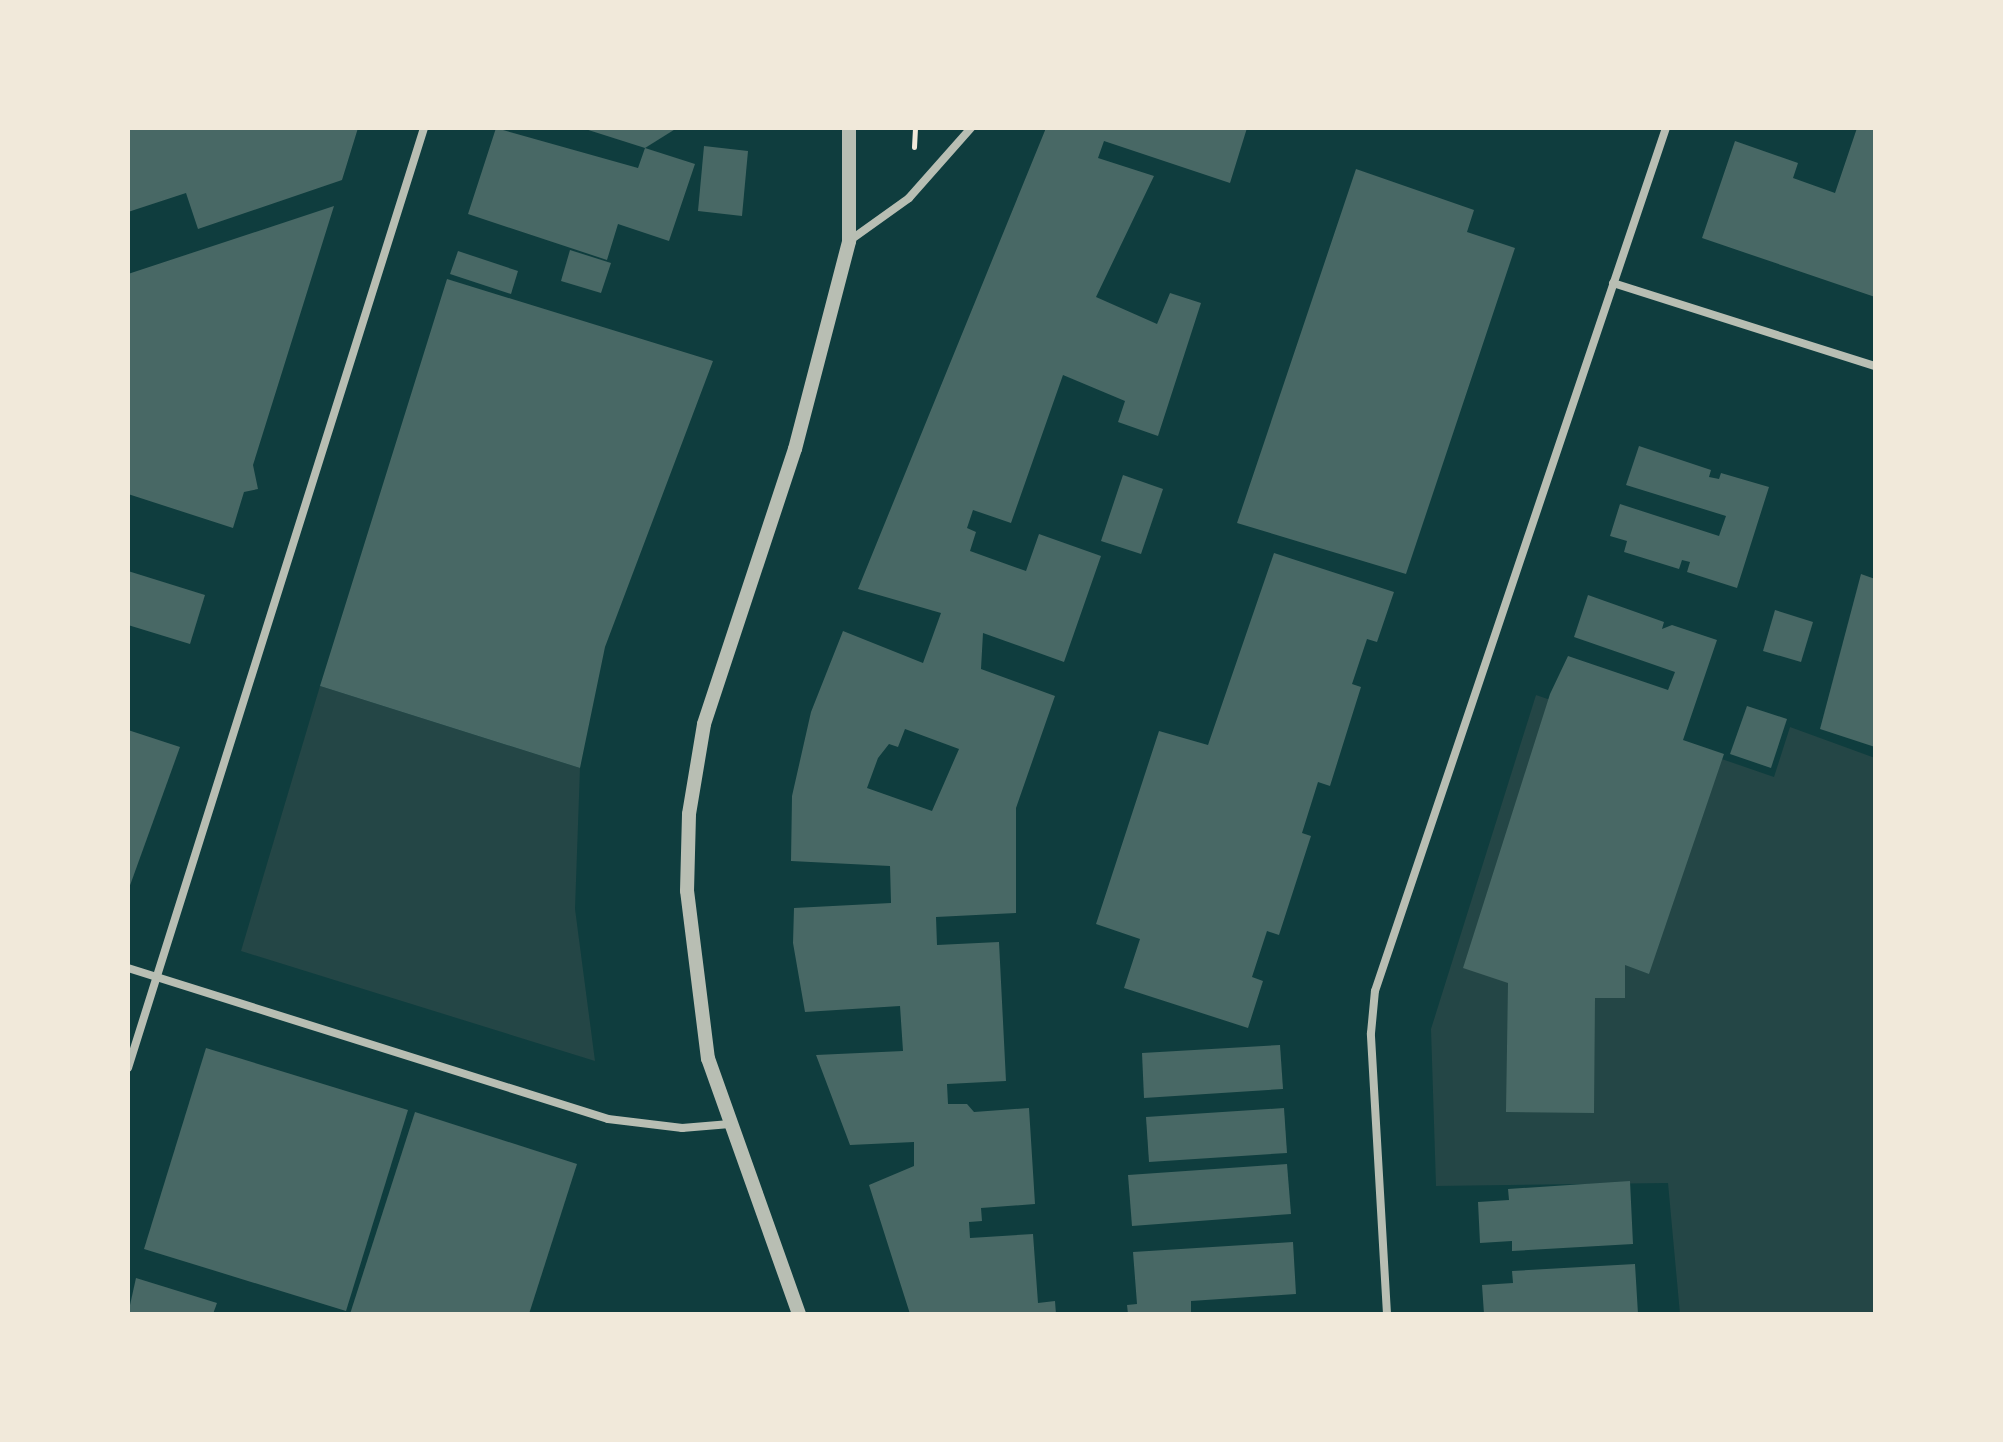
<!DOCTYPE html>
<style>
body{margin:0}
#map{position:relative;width:2003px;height:1442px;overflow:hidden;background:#0f3d3e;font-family:"Noto Sans",sans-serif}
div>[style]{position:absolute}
.green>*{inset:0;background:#244646}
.building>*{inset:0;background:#486865}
.path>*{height:5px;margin:-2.5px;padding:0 2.5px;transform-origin:2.5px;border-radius:2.5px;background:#f1e9da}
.minor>*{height:8px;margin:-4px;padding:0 4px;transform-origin:4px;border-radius:4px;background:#b8beb3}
.tertiary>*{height:14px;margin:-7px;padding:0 7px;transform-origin:7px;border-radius:7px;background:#b8beb3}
span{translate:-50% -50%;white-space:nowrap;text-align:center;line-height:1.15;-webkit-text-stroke:8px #f1e9da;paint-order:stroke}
.frame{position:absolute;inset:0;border:130px solid #f1e9da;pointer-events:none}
</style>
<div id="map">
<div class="green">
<div style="clip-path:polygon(320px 686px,580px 768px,575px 909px,595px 1061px,241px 951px)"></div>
<div style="clip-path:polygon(1536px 695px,1774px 777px,1790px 727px,1875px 758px,1875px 1314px,1680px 1314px,1668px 1183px,1436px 1186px,1431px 1029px)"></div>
</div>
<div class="building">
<div style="clip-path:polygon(128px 128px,358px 128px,342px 180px,198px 229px,186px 193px,128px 212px)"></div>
<div style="clip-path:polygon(496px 128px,638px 168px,645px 148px,695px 164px,669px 241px,618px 224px,607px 260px,468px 214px)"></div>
<div style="clip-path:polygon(582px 128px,677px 128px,645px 148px)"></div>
<div style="clip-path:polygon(evenodd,1046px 128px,1247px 128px,1230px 183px,1104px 141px,1098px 158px,1154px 176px,1096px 297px,1157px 324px,1170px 293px,1201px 303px,1158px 436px,1118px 422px,1125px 401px,1063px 375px,1011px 523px,973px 510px,967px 528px,976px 532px,970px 551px,1026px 571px,1039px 534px,1101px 556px,1064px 662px,983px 633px,981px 669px,1055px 696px,1016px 808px,1016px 913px,936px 917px,937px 945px,999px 942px,1006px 1081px,947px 1084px,948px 1104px,967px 1104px,974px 1112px,1029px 1108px,1035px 1204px,981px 1208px,982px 1221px,969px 1222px,970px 1238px,1033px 1234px,1038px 1303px,1055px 1301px,1056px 1314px,910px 1314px,869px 1185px,914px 1166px,914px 1142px,850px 1145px,816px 1055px,903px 1051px,900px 1006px,805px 1012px,793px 943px,794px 908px,891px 903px,890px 866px,791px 861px,792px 796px,811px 712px,843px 631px,923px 663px,941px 613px,858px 589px,1046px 128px,905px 729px,959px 749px,932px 811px,867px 788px,878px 758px,889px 744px,898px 747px,905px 729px)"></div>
<div style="clip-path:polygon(1857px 128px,1875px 128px,1875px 297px,1702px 238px,1735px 141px,1798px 163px,1793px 178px,1835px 193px)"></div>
<div style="clip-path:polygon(704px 146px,748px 151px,742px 216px,698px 211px)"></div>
<div style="clip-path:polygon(1356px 169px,1474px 210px,1467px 232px,1515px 248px,1406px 574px,1237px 523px)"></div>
<div style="clip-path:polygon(334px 206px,253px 465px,258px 489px,244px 492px,233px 528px,128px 494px,128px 274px)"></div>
<div style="clip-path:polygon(570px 250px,611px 263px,601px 293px,561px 281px)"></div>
<div style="clip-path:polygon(458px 251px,518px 271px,511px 294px,450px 274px)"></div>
<div style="clip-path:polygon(447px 279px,713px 361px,605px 647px,580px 768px,320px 686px)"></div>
<div style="clip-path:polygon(1639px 446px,1711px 470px,1709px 477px,1719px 479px,1721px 473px,1769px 487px,1737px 588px,1687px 572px,1690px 562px,1682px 560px,1679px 569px,1624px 552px,1627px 541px,1610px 536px,1620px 504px,1719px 536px,1726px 516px,1626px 485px)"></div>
<div style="clip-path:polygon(1123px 475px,1163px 489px,1141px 554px,1101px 541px)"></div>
<div style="clip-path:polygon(1274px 553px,1394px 592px,1377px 642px,1367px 639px,1352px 684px,1361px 687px,1330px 786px,1318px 782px,1302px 833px,1311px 836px,1279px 935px,1267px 931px,1252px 977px,1263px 981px,1248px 1028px,1124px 988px,1140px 939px,1096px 924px,1159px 731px,1208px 745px)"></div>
<div style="clip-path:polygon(128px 571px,205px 595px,190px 644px,128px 625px)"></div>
<div style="clip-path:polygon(1861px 574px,1875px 579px,1875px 747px,1820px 729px)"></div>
<div style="clip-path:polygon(1588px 595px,1664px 622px,1662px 629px,1672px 625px,1717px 640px,1683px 740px,1724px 754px,1649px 974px,1625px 965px,1625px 998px,1595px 998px,1594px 1113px,1506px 1112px,1508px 983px,1463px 968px,1550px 694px,1568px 656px,1668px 690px,1675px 672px,1574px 637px)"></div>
<div style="clip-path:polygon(1775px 610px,1813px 622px,1801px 662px,1763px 651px)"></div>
<div style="clip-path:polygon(1747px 706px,1787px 719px,1771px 768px,1730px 754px)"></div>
<div style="clip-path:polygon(128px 730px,180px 747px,128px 891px)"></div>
<div style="clip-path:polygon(1280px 1045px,1283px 1089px,1144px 1098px,1142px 1053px)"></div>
<div style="clip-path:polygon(206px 1048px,408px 1110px,346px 1311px,144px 1249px)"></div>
<div style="clip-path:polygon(1284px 1108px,1287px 1153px,1149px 1162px,1146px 1117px)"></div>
<div style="clip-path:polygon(415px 1112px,577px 1164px,529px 1314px,350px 1314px)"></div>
<div style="clip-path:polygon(1287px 1164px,1291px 1214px,1132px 1226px,1128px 1175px)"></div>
<div style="clip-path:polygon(1630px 1181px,1633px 1244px,1512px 1251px,1512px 1241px,1480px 1243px,1478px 1202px,1509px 1200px,1508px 1189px)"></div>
<div style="clip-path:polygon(1293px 1242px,1296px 1294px,1191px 1301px,1191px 1314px,1128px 1314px,1127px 1305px,1137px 1304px,1133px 1252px)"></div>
<div style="clip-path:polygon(1635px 1264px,1638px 1314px,1484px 1314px,1482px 1285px,1513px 1283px,1512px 1271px)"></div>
<div style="clip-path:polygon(136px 1278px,217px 1303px,213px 1314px,128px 1314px)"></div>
</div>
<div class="path">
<div style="left:914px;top:147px;width:19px;rotate:-87deg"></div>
</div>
<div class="minor">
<div style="left:849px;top:241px;width:74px;rotate:-35.6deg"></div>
<div style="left:909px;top:198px;width:94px;rotate:-48.5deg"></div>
<div style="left:1613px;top:283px;width:275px;rotate:17.6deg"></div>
<div style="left:128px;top:968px;width:503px;rotate:17.46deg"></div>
<div style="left:608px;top:1119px;width:75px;rotate:6.9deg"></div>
<div style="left:682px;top:1128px;width:48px;rotate:-4.8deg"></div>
<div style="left:128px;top:1068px;width:986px;rotate:-72.52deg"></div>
<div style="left:1387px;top:1314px;width:281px;rotate:-93.3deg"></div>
<div style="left:1371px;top:1033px;width:42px;rotate:-84.6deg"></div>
<div style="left:1375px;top:991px;width:911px;rotate:-71.37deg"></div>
</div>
<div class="tertiary">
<div style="left:799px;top:1314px;width:271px;rotate:-109.6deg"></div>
<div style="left:708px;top:1059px;width:169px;rotate:-97.1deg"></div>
<div style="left:687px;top:891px;width:77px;rotate:-88.5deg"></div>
<div style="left:689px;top:814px;width:91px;rotate:-80.5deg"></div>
<div style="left:704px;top:724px;width:290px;rotate:-71.7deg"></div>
<div style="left:795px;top:449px;width:215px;rotate:-75.4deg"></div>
<div style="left:849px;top:241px;width:113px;rotate:-90deg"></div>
</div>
<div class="frame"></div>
</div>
